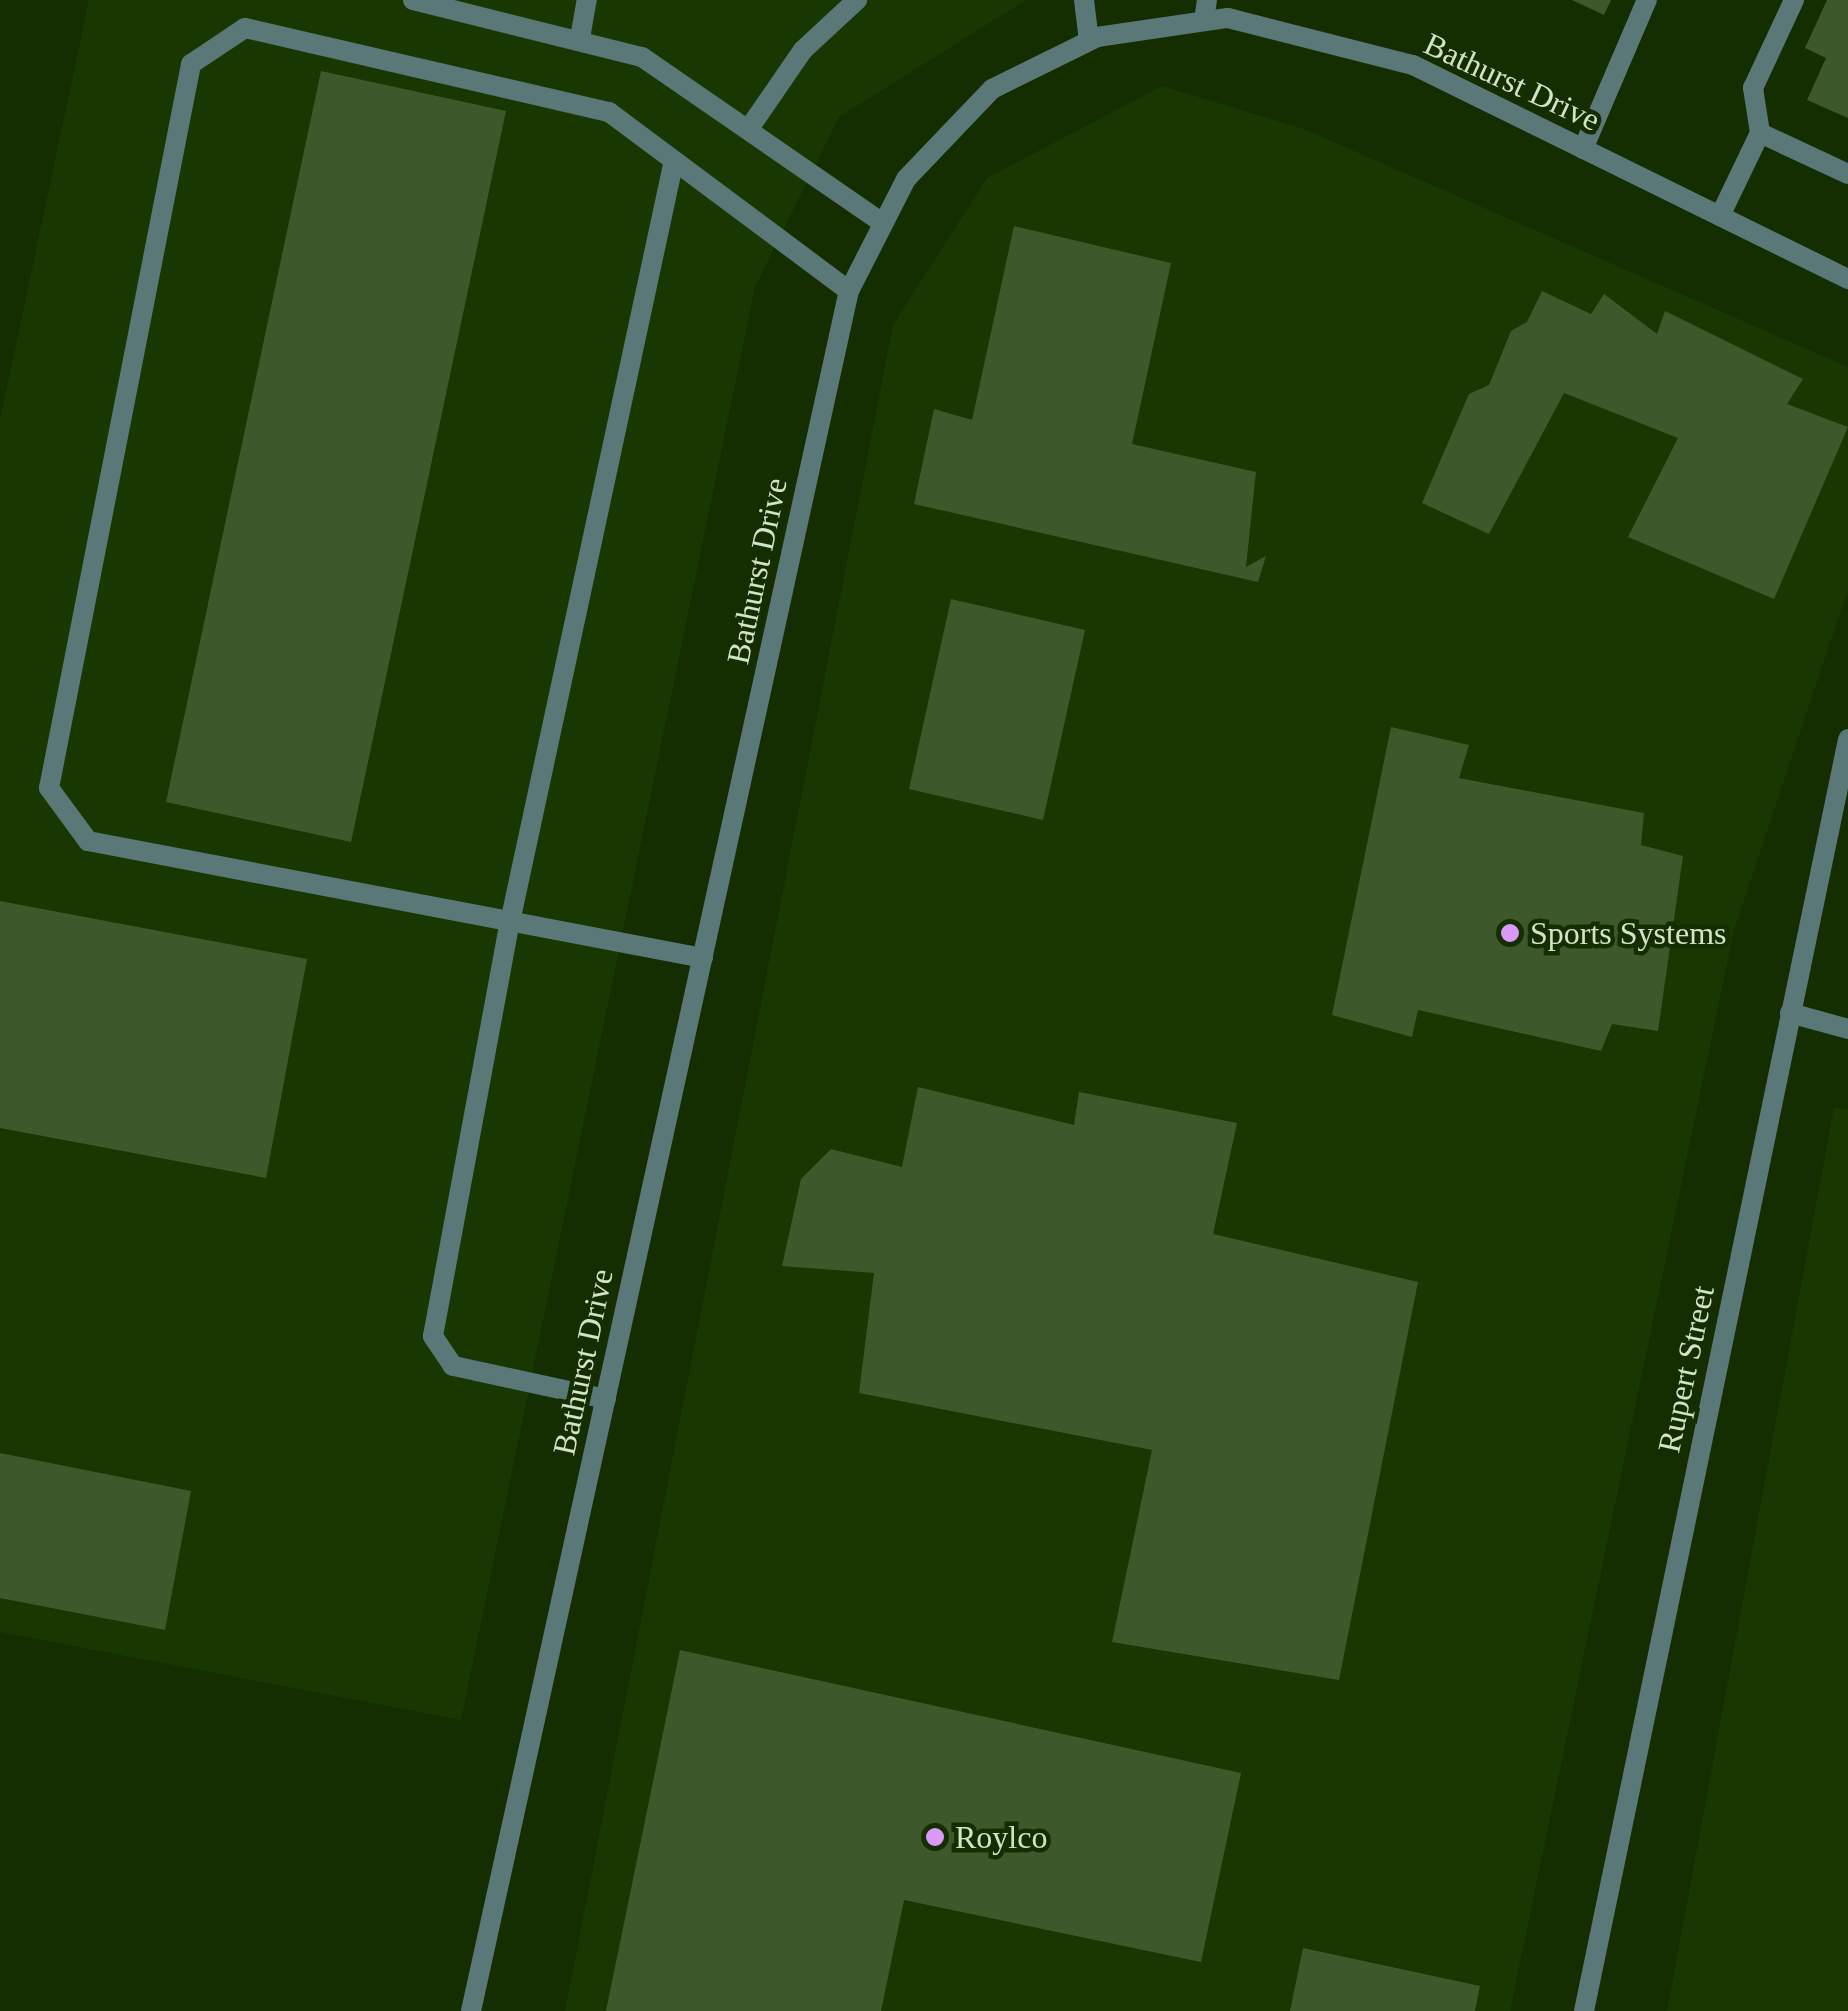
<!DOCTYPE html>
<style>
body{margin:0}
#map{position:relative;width:1848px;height:2011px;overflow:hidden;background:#142e01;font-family:Georgia,serif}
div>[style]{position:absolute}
.built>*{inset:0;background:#193701}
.building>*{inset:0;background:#3d592c}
.lane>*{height:20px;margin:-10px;padding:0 10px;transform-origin:10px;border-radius:10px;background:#5a7877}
.street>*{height:20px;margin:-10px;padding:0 10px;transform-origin:10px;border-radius:10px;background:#5a7877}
.dots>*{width:28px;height:28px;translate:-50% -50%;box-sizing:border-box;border:5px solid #142e01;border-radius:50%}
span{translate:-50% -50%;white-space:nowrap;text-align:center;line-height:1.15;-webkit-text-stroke:9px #142e01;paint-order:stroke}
.street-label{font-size:32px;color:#d2e3c9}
.poi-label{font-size:32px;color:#d2e3c9}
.left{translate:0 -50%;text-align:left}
</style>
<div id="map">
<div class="built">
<div style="clip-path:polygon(89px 0,1026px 0,839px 117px,755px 287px,461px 1720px,0 1632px,0 420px)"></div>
<div style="clip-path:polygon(1162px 86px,1304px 129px,1848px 367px,1848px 589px,1734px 930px,1510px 2011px,565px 2011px,893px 325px,987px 178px)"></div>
<div style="clip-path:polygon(1834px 1107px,1848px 1110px,1848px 2011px,1667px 2011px)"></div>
</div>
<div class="building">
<div style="clip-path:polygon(1572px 0,1611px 0,1604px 15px)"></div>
<div style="clip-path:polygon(1827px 0,1848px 0,1848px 118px,1807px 100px,1826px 58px,1805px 48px)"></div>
<div style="clip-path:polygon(321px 71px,506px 111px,351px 842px,166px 802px)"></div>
<div style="clip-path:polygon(1014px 226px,1171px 263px,1132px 444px,1256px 472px,1246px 567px,1266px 556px,1258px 582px,914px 504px,934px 409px,972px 420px)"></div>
<div style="clip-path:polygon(1542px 291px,1591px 314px,1604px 294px,1657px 334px,1665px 311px,1803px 379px,1787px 404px,1848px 427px,1774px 599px,1628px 537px,1678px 438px,1564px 393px,1489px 534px,1422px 503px,1469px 394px,1489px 385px,1511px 331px,1527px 322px)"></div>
<div style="clip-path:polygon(951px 599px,1085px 630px,1043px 820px,909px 789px)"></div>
<div style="clip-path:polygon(1391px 727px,1469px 745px,1459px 778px,1644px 813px,1641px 845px,1683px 856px,1658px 1031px,1612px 1024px,1601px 1051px,1418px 1010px,1412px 1037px,1332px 1015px)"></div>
<div style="clip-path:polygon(0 901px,307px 959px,266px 1178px,0 1128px)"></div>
<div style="clip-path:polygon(918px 1087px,1074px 1125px,1079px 1092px,1237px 1123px,1213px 1234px,1418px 1282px,1339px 1680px,1112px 1642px,1152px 1450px,859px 1393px,874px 1273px,782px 1266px,801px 1179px,831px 1149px,902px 1167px)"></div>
<div style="clip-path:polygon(0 1453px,191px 1491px,165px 1630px,0 1598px)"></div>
<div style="clip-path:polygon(680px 1650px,1241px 1773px,1201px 1962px,904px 1900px,881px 2011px,606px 2011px)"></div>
<div style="clip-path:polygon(1303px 1948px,1480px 1986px,1475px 2011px,1290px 2011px)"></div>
</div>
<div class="lane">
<div style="left:413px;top:0;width:236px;rotate:14deg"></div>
<div style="left:642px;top:57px;width:293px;rotate:34.6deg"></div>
<div style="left:1084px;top:0;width:41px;rotate:83deg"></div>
<div style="left:1204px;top:21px;width:21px;rotate:-82deg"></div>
<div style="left:580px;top:38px;width:39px;rotate:-80deg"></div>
<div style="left:750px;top:127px;width:93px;rotate:-55.5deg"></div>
<div style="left:803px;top:50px;width:74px;rotate:-42.8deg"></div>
<div style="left:1760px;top:133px;width:97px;rotate:25deg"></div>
<div style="left:1583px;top:149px;width:162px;rotate:-66.8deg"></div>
<div style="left:1720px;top:216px;width:92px;rotate:-64.3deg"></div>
<div style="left:1760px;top:133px;width:46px;rotate:-98.8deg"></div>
<div style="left:1753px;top:88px;width:97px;rotate:-65deg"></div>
<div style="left:703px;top:958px;width:626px;rotate:-169.23deg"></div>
<div style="left:88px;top:841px;width:66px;rotate:-126.3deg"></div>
<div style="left:49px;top:788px;width:738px;rotate:-78.9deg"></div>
<div style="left:191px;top:64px;width:65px;rotate:-33.7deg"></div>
<div style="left:245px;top:28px;width:374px;rotate:13deg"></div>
<div style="left:609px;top:112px;width:299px;rotate:36.7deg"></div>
<div style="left:1790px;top:1013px;width:60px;rotate:15.4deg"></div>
<div style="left:606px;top:1399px;width:157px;rotate:-167.8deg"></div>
<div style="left:453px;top:1366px;width:36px;rotate:-124deg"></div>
<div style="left:433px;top:1336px;width:421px;rotate:-79.5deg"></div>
<div style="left:510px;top:922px;width:779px;rotate:-77.85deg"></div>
</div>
<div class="street">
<div style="left:471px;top:2011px;width:1761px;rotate:-77.61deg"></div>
<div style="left:849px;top:291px;width:126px;rotate:-63deg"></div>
<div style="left:906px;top:179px;width:124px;rotate:-46.3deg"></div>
<div style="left:992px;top:89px;width:117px;rotate:-26.3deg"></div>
<div style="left:1097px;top:37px;width:132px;rotate:-8.3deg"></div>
<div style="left:1228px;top:18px;width:191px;rotate:14.3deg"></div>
<div style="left:1413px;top:65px;width:485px;rotate:26.2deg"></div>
<div style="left:1584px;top:2011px;width:1299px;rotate:-78.27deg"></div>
</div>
<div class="dots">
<div style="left:1510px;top:933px;background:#d99af7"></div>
<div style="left:935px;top:1837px;background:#d99af7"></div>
</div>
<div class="street-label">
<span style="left:1512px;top:82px;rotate:25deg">Bathurst Drive</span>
<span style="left:757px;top:571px;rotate:-78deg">Bathurst Drive</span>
<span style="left:583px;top:1362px;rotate:-78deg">Bathurst Drive</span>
<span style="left:1686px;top:1369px;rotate:-78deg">Rupert Street</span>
</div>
<div class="poi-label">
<span class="left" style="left:1530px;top:933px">Sports Systems</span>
<span class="left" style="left:955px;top:1837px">Roylco</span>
</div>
</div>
